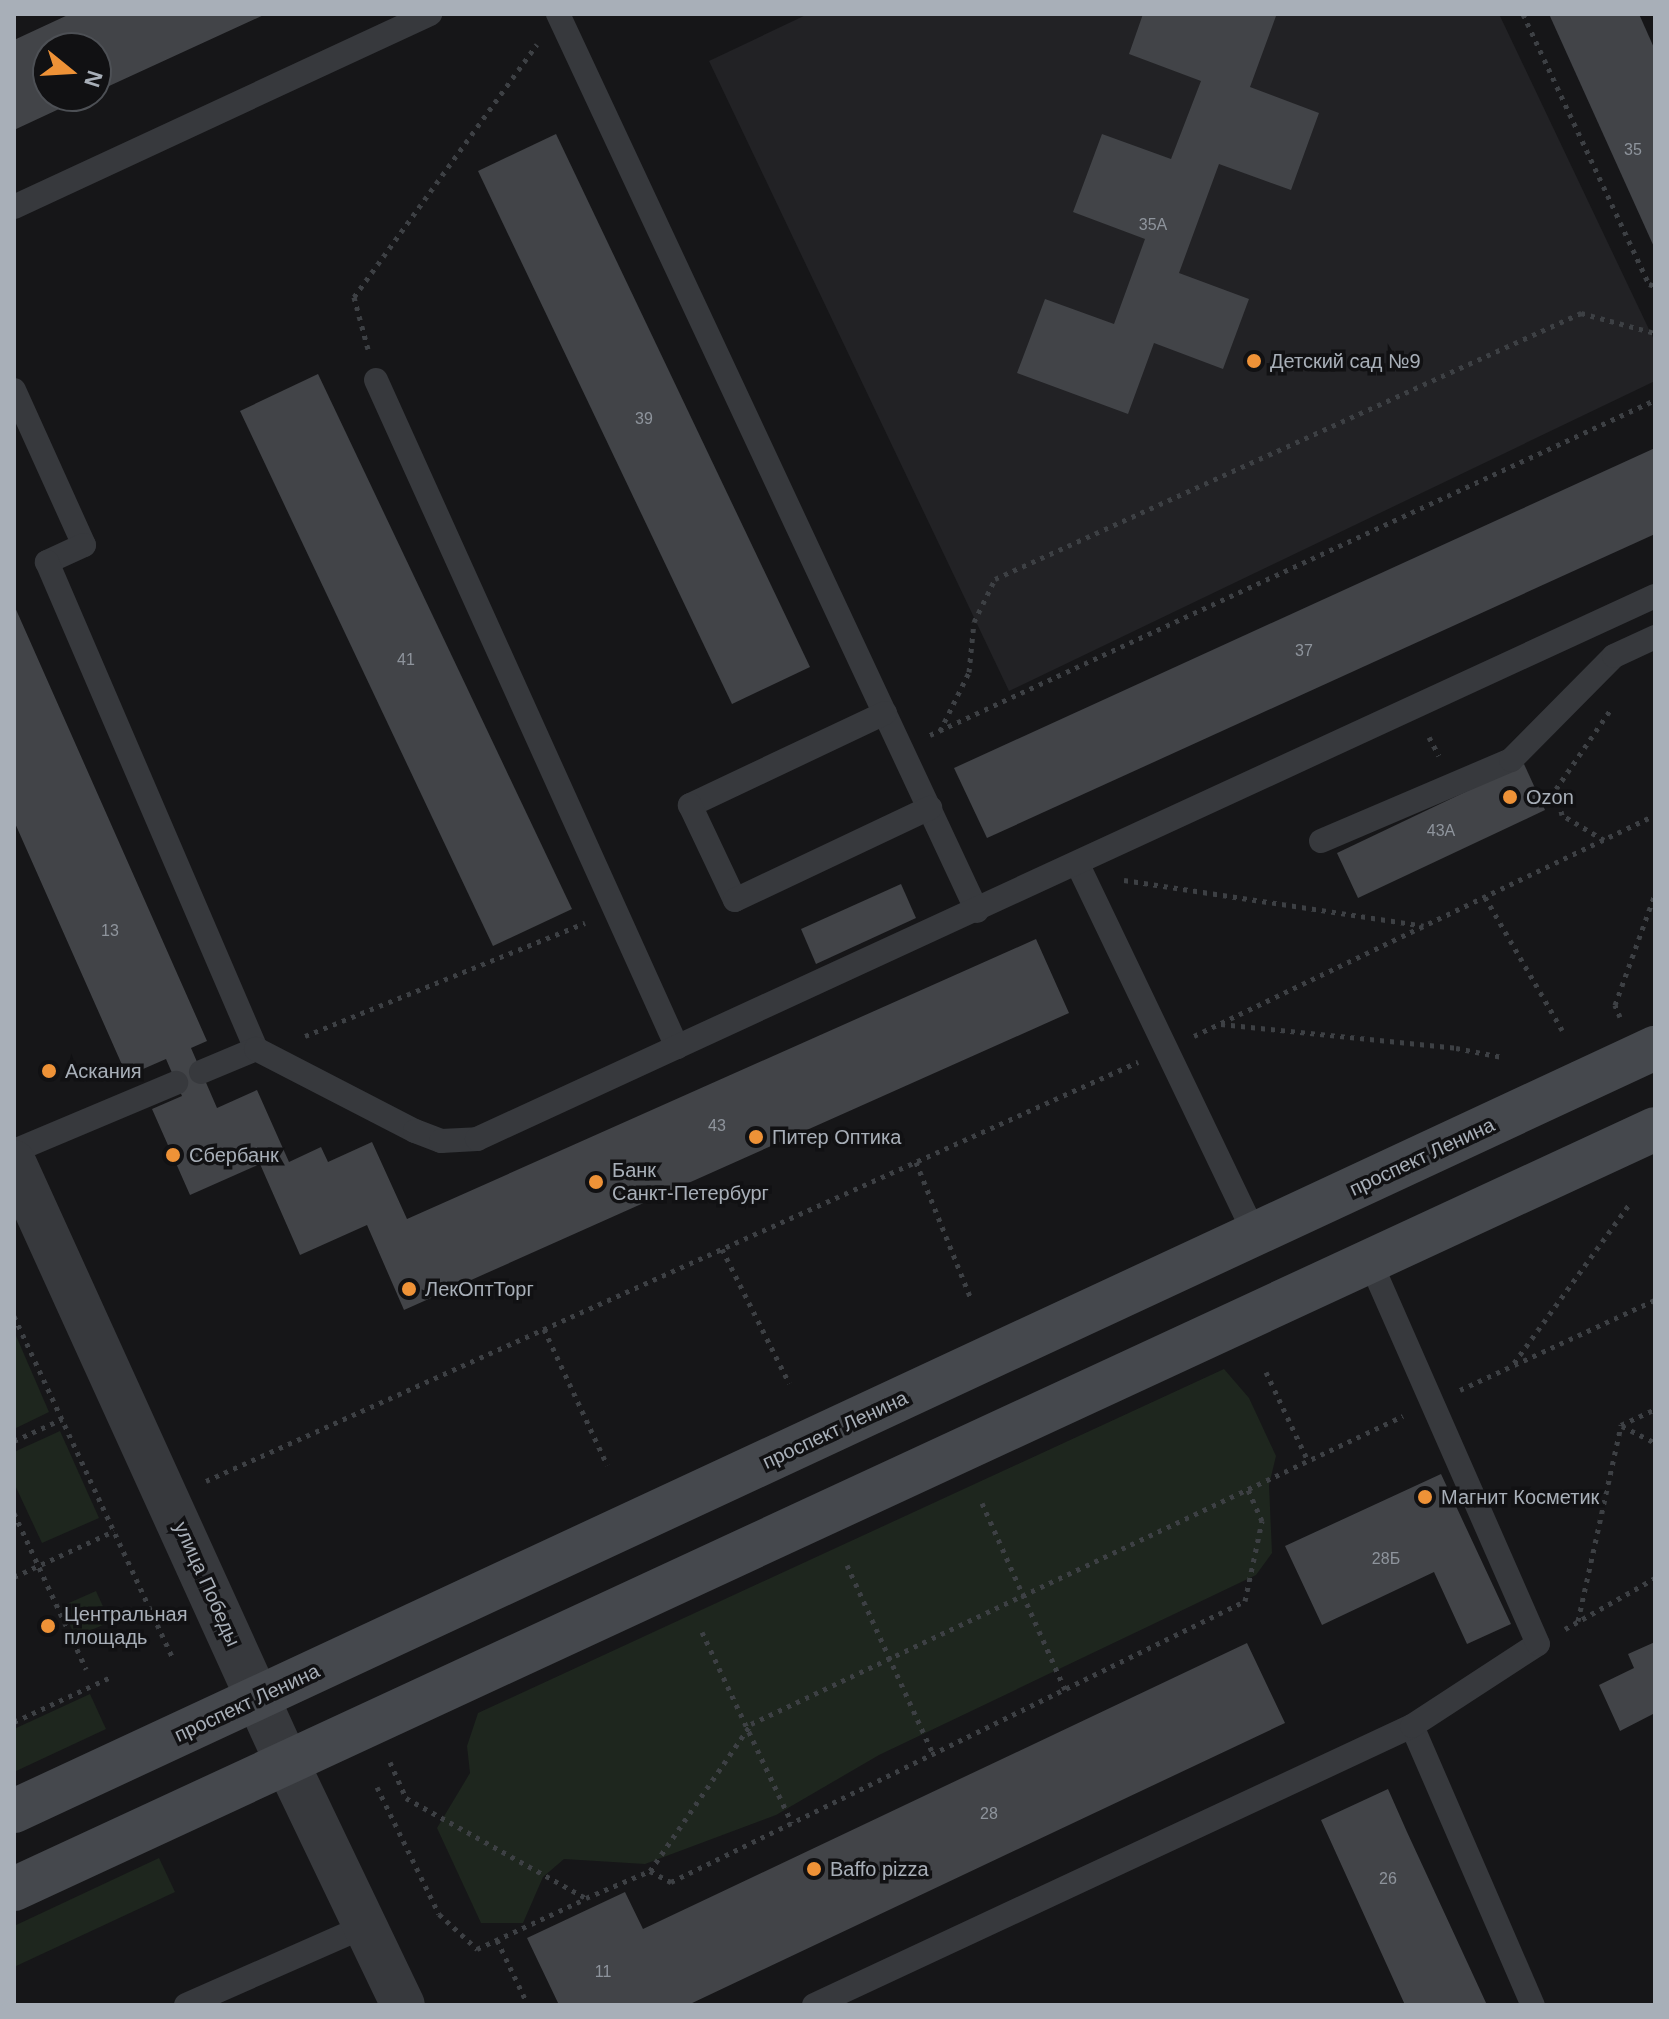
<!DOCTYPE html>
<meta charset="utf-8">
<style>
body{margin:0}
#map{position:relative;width:1669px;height:2019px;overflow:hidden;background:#161618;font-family:Arial,sans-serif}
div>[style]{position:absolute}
.built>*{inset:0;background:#222225}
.green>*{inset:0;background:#1e261e}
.building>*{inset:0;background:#424448}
.path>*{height:5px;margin-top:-2.5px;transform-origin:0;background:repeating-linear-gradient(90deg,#3d4044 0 4px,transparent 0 10px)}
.lane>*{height:24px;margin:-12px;padding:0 12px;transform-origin:12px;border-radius:12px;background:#37393d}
.street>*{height:44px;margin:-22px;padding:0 22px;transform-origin:22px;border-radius:22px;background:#37393d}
.secondary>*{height:44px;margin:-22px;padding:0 22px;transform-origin:22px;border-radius:22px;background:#45484d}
.dots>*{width:22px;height:22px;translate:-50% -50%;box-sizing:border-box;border:4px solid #111113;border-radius:50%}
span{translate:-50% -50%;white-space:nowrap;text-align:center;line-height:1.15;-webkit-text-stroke:7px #111113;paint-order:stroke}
.number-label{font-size:16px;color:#8e949c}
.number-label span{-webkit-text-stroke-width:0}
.poi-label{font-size:20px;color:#a8afb8}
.left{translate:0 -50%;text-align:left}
.street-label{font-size:20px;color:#a8afb8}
.frame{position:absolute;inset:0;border:16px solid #a8afb8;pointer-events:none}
.north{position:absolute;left:32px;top:32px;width:80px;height:80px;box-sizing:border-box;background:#111113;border:2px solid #4d5055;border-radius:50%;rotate:108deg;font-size:22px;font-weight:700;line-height:32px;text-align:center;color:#a8afb8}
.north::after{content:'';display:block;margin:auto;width:28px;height:36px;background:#ee9237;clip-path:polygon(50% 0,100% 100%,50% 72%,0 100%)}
</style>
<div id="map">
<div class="built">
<div style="clip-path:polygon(808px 14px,1499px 14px,1655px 342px,1655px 381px,1009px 691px,709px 61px)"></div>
</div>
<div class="green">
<div style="clip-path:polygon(14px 1331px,49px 1412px,14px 1429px)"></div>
<div style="clip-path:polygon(1224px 1369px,1249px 1398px,1276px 1456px,1269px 1485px,1272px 1553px,1256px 1575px,879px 1755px,776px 1815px,645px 1864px,564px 1859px,543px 1877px,523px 1923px,481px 1923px,437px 1828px,470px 1773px,467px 1746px,478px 1713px)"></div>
<div style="clip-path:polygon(60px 1431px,99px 1518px,42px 1543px,14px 1483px,14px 1452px)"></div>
<div style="clip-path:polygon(96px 1591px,110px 1622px,75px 1637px,62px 1606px)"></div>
<div style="clip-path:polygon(90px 1694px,106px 1729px,14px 1772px,14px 1729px)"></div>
<div style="clip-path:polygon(159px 1858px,175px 1892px,14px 1967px,14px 1926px)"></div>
</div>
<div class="building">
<div style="clip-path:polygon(70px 14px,266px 14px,96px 92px,96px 48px,48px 48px,48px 96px,87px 96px,14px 130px,14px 40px)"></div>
<div style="clip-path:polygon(1143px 14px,1276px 16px,1250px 87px,1319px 113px,1291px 190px,1219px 164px,1179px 273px,1249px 299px,1223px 369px,1154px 343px,1128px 414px,1017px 373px,1045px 299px,1114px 324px,1145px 239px,1073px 212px,1102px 134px,1171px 159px,1201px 81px,1129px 54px)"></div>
<div style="clip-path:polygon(1549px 14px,1639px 14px,1655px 50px,1655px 249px)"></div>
<div style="clip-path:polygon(556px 134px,810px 667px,732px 704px,478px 171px)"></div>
<div style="clip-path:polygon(318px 374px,572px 909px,493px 946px,240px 411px)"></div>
<div style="clip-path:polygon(1655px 448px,1655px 534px,987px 838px,954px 768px)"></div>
<div style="clip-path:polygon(14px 605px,207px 1041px,191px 1048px,217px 1108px,257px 1090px,289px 1162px,321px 1147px,328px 1162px,372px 1142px,407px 1219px,1036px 939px,1069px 1013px,404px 1310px,367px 1225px,300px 1255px,260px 1164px,190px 1195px,152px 1109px,182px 1096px,166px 1059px,127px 1076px,14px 821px)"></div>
<div style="clip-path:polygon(1524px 764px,1545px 810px,1358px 898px,1337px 853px)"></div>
<div style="clip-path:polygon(901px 884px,916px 918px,816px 964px,801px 929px)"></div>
<div style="clip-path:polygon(1441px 1474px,1511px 1624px,1467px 1644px,1434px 1572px,1322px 1625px,1285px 1546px)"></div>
<div style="clip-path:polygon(1655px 1642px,1655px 1713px,1620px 1731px,1599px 1685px,1634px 1668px,1628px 1654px)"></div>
<div style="clip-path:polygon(1247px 1643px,1285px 1723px,688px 2005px,559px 2005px,527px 1938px,625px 1892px,643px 1929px)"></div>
<div style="clip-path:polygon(1388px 1789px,1407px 1832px,1487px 2005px,1405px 2005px,1321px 1820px)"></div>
</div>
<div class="path">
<div style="left:1523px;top:14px;width:298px;rotate:65deg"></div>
<div style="left:1649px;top:284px;width:6px;rotate:18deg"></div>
<div style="left:368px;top:349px;width:54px;rotate:-105.1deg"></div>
<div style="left:354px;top:297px;width:312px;rotate:-54.1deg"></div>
<div style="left:940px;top:731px;width:66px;rotate:-63.8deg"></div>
<div style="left:969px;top:672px;width:50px;rotate:-84.3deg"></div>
<div style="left:974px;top:622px;width:48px;rotate:-64deg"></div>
<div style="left:995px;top:579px;width:644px;rotate:-24.41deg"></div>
<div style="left:1581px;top:313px;width:77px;rotate:15.1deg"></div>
<div style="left:930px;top:735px;width:799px;rotate:-24.8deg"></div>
<div style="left:1429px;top:737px;width:21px;rotate:62deg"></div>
<div style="left:1604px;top:840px;width:49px;rotate:-149.2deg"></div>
<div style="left:1562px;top:815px;width:27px;rotate:-103deg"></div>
<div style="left:1556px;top:789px;width:97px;rotate:-55.5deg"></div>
<div style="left:1124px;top:880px;width:303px;rotate:8.7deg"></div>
<div style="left:1485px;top:897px;width:154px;rotate:59.9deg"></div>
<div style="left:1620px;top:1017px;width:13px;rotate:-113deg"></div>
<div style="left:1615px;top:1005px;width:118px;rotate:-70.2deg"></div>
<div style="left:1221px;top:1024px;width:236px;rotate:5.8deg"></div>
<div style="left:1456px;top:1048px;width:47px;rotate:11.1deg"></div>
<div style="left:305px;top:1036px;width:302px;rotate:-22deg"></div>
<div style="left:1194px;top:1036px;width:511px;rotate:-25.61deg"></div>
<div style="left:916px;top:1162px;width:148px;rotate:68.1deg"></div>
<div style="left:722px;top:1249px;width:150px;rotate:63.4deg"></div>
<div style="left:14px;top:1316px;width:379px;rotate:65.1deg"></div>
<div style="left:544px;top:1329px;width:150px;rotate:65.1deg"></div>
<div style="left:1514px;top:1363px;width:195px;rotate:-54deg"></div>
<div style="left:1266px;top:1372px;width:98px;rotate:64.7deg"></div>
<div style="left:1460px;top:1390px;width:215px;rotate:-24.8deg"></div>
<div style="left:1622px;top:1426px;width:37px;rotate:27deg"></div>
<div style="left:14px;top:1441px;width:53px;rotate:-24.6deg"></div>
<div style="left:206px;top:1481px;width:1022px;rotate:-24.21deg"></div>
<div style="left:982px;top:1503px;width:204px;rotate:66deg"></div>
<div style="left:14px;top:1513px;width:172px;rotate:65.2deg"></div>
<div style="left:847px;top:1565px;width:208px;rotate:65.5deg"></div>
<div style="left:14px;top:1577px;width:110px;rotate:-24.7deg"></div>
<div style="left:1578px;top:1621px;width:201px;rotate:-77.6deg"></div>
<div style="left:1621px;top:1425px;width:38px;rotate:-25deg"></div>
<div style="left:1565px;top:1629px;width:103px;rotate:-29.5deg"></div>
<div style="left:702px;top:1632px;width:211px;rotate:64.8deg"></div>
<div style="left:14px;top:1722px;width:105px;rotate:-24.9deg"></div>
<div style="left:390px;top:1762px;width:39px;rotate:66deg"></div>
<div style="left:406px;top:1798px;width:206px;rotate:29.1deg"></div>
<div style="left:586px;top:1898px;width:69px;rotate:-22.9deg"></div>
<div style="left:650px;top:1871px;width:178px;rotate:-55.5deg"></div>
<div style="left:751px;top:1724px;width:721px;rotate:-25.29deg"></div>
<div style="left:377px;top:1787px;width:141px;rotate:64deg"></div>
<div style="left:439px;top:1914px;width:52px;rotate:42.6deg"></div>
<div style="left:477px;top:1949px;width:119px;rotate:-24.8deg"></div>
<div style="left:650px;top:1871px;width:24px;rotate:28deg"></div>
<div style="left:671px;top:1882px;width:639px;rotate:-26.08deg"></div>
<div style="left:1245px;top:1601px;width:82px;rotate:-78deg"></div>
<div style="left:1262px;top:1521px;width:35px;rotate:-114deg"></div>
<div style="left:497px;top:1940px;width:72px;rotate:64.5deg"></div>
</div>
<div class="lane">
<div style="left:558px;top:14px;width:990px;rotate:64.96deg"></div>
<div style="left:14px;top:207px;width:459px;rotate:-24.9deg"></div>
<div style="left:376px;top:380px;width:732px;rotate:65.71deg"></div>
<div style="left:14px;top:390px;width:170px;rotate:65.7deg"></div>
<div style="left:84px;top:545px;width:41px;rotate:155.3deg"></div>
<div style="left:47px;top:562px;width:530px;rotate:66.77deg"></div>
<div style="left:885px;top:713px;width:216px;rotate:154.7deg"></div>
<div style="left:690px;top:805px;width:105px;rotate:64.7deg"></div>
<div style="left:735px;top:900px;width:216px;rotate:-25.3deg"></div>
<div style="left:1321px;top:841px;width:207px;rotate:-23.1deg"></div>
<div style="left:1511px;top:760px;width:146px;rotate:-45.3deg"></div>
<div style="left:1614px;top:656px;width:45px;rotate:-24.9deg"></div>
<div style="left:1078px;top:865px;width:410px;rotate:64.4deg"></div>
<div style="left:201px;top:1072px;width:60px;rotate:-22.7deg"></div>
<div style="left:256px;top:1049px;width:179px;rotate:27.3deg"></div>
<div style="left:415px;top:1131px;width:28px;rotate:21deg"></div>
<div style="left:441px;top:1141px;width:36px;rotate:-3deg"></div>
<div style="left:477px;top:1139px;width:1297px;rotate:-24.75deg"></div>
<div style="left:14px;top:1151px;width:176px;rotate:-22.8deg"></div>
<div style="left:1412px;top:1726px;width:304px;rotate:66.6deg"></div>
<div style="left:186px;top:2005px;width:196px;rotate:-23.8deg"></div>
<div style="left:814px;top:2005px;width:660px;rotate:-25.01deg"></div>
<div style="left:1412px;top:1726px;width:150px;rotate:-33.1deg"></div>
<div style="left:1538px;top:1644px;width:417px;rotate:-113.7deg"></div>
</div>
<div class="street">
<div style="left:14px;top:1162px;width:660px;rotate:65.57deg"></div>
<div style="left:287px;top:1763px;width:268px;rotate:64.4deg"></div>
</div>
<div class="secondary">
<div style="left:14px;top:1811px;width:1810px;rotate:-24.94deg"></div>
<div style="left:14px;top:1889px;width:1808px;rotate:-24.85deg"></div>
</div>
<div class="dots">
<div style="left:1254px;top:361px;background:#ee9237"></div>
<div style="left:1510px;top:797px;background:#ee9237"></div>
<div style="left:49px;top:1071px;background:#ee9237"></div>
<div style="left:756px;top:1137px;background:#ee9237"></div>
<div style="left:173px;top:1155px;background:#ee9237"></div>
<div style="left:596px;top:1182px;background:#ee9237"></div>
<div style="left:409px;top:1289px;background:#ee9237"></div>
<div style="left:1425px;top:1497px;background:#ee9237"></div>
<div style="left:48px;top:1626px;background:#ee9237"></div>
<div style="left:814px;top:1869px;background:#ee9237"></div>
</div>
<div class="number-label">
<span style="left:1633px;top:150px">35</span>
<span style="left:1153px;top:225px">35А</span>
<span style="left:644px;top:419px">39</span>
<span style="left:1304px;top:651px">37</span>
<span style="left:406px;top:660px">41</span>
<span style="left:1441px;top:831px">43А</span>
<span style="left:110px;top:931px">13</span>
<span style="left:717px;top:1126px">43</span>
<span style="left:1386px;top:1559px">28Б</span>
<span style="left:989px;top:1814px">28</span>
<span style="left:1388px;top:1879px">26</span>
<span style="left:603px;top:1972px">11</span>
</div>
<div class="poi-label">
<span class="left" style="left:1270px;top:361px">Детский сад №9</span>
<span class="left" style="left:1526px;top:797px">Ozon</span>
<span class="left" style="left:65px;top:1071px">Аскания</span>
<span class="left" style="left:772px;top:1137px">Питер Оптика</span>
<span class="left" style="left:189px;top:1155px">Сбербанк</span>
<span class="left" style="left:612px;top:1182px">Банк<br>Санкт-Петербург</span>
<span class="left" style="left:425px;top:1289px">ЛекОптТорг</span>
<span class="left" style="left:1441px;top:1497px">Магнит Косметик</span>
<span class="left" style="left:64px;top:1626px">Центральная<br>площадь</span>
<span class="left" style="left:830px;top:1869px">Baffo pizza</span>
</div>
<div class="street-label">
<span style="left:1422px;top:1157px;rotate:-25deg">проспект Ленина</span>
<span style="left:835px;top:1430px;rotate:-25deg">проспект Ленина</span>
<span style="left:207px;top:1584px;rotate:66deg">улица Победы</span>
<span style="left:247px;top:1703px;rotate:-25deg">проспект Ленина</span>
</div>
<div class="frame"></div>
<div class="north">N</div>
</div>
